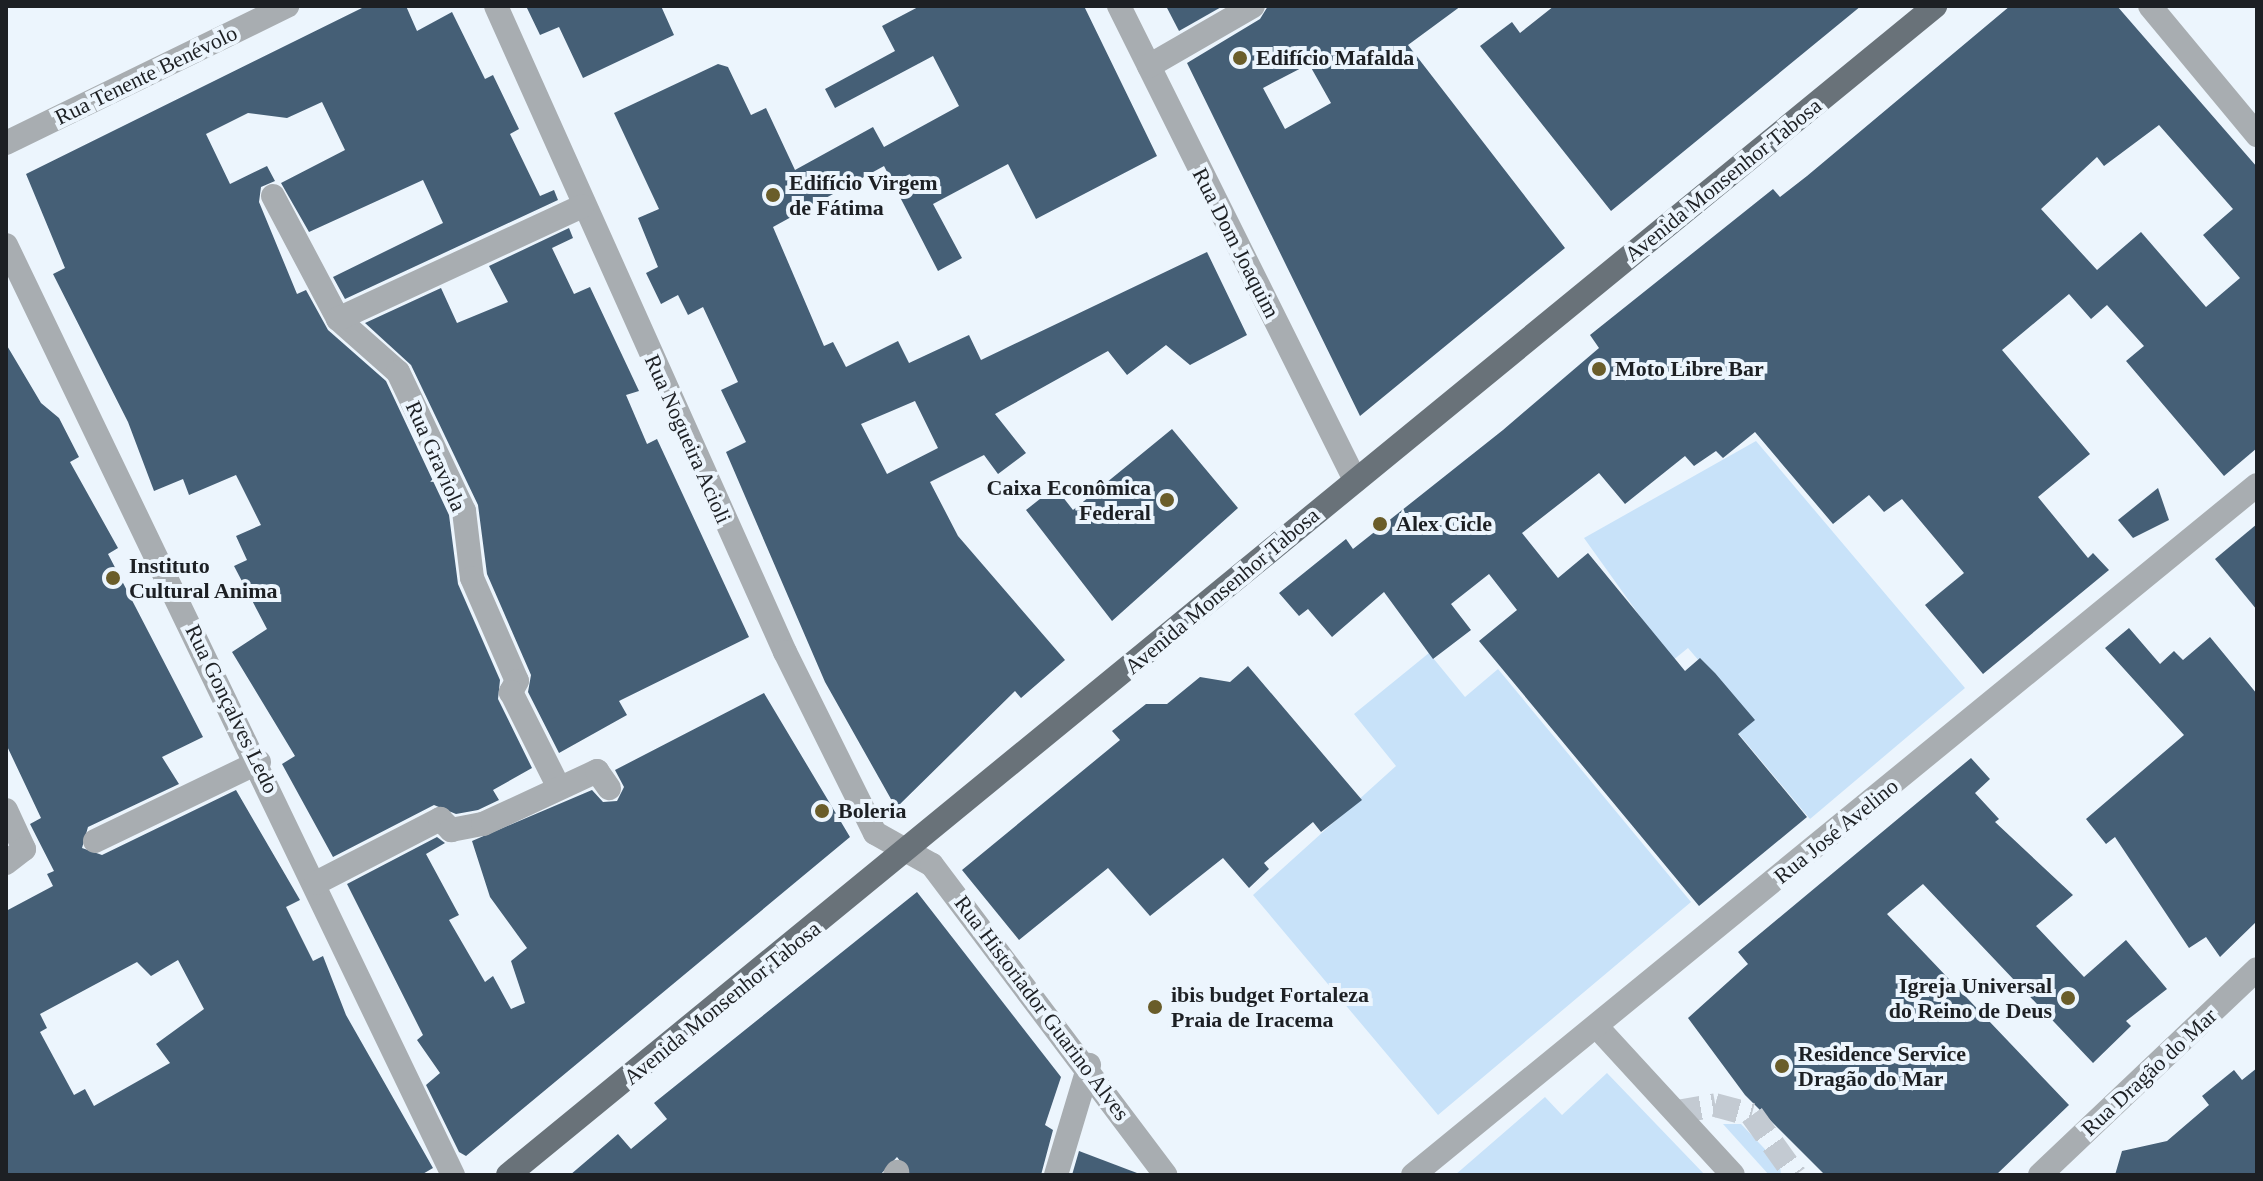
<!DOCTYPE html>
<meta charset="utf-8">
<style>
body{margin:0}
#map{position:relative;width:2263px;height:1181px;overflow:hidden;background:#ecf5fd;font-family:Georgia,serif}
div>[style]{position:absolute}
.green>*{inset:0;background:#c8e2f9}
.building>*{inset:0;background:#455f76}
.minor-tunnel>*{height:24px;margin-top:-12px;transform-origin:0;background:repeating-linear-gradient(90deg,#c3cad2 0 24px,transparent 0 36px)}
.minor>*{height:24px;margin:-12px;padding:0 12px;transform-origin:12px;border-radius:12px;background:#a8adb1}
.major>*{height:24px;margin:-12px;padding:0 12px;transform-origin:12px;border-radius:12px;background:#697279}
.dots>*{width:22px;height:22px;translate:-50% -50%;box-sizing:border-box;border:4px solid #ecf5fd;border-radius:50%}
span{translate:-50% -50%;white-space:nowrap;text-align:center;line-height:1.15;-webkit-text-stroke:8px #ecf5fd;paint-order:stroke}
.poi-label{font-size:22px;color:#1d2024;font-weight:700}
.left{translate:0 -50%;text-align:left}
.right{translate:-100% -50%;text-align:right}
.street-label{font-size:22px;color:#1d2024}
.frame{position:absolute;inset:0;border:8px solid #1d2024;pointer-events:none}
</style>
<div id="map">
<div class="green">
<div style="clip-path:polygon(1756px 441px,1965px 688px,1810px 819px,1738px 733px,1751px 722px,1688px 648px,1672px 661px,1584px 538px)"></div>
<div style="clip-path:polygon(1429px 653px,1465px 697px,1498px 669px,1691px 902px,1438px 1115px,1253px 895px,1396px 766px,1354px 714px)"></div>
<div style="clip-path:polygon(1607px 1073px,1705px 1175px,1455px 1175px,1545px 1097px,1562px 1115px)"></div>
<div style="clip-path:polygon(1723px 1124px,1741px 1124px,1780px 1165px,1781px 1175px,1769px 1175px)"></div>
</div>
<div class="building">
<div style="clip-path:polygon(366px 6px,406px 6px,417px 31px,452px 12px,485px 79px,493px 75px,519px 129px,510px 134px,540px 196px,554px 190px,558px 200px,345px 299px,333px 277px,443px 223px,423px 180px,309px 232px,281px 183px,345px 150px,322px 102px,287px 118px,248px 113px,206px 134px,230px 184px,267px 166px,275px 181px,261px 187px,259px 202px,297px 294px,306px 290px,328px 330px,386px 381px,449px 515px,458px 584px,500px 680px,498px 699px,532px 768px,493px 790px,499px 800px,478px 810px,456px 814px,434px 805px,333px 857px,282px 764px,295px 756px,232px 652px,267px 629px,234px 566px,247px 560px,236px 536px,261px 525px,236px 475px,189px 495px,183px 479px,154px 491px,128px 422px,53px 274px,65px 268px,26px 174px)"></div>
<div style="clip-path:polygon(526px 6px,661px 6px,674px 35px,583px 78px,559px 27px,540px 35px)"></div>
<div style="clip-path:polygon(evenodd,920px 6px,1084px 6px,1157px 156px,1036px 219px,1008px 164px,933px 204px,962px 258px,938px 271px,884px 166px,773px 227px,824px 346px,833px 342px,846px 367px,898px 341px,909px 363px,969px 335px,981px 360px,1207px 252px,1247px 335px,1190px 365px,1166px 345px,1127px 375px,1108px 351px,995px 414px,1026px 453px,998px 474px,984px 455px,930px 482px,958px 536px,1065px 660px,1021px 698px,1015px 691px,896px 808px,825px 682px,726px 452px,746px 442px,721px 390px,738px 382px,703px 307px,688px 315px,678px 295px,661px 304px,646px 273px,658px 267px,638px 218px,659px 209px,614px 113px,718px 64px,728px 67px,751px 115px,766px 108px,795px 170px,873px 127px,884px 147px,959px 106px,933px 56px,835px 108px,825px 89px,895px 51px,882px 26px,920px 6px,915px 401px,938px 448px,887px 474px,861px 424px,915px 401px)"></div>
<div style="clip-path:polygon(1166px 6px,1223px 6px,1179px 31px)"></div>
<div style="clip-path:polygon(evenodd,1268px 6px,1461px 6px,1408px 45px,1565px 248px,1360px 416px,1187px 63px,1260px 19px,1268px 6px,1309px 64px,1331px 103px,1285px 129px,1263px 88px,1309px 64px)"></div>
<div style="clip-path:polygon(1554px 6px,1861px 6px,1611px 211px,1480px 46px,1512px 22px,1520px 33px)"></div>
<div style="clip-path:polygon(evenodd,2010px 6px,2117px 6px,2257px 167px,2257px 448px,2224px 476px,2126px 361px,2144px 346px,2107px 305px,2091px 319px,2069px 294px,2002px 350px,2090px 454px,2038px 497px,2088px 558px,2093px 553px,2109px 570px,1983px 674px,1925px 605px,1964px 573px,1902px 499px,1884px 512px,1869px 495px,1833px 524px,1755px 432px,1723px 458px,1716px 451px,1694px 466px,1685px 456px,1625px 504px,1599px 473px,1522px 533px,1558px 578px,1588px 553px,1685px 671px,1700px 658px,1715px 673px,1755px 720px,1738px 734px,1807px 817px,1699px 906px,1479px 641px,1517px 610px,1489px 574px,1451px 604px,1471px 630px,1433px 659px,1384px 592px,1332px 637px,1308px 609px,1299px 616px,1279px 593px,1346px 539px,1353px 549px,1503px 430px,1599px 348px,1590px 335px,1773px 189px,1780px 197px,1807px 176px,2010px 6px,2159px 125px,2233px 209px,2203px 235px,2240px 278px,2206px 307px,2141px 232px,2097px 270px,2041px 209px,2097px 157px,2104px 166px,2159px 125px)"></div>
<div style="clip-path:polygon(569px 228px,573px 238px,552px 248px,574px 294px,590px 287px,639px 391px,626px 395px,647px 444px,657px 439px,749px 637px,619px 701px,627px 715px,559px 753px,528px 692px,531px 675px,487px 574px,478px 505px,411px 365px,365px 323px,441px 288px,457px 323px,508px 302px,489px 266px)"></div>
<div style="clip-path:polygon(evenodd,6px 344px,41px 403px,59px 418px,79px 457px,70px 462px,118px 548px,108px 554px,203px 737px,162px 757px,179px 784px,88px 827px,82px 848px,102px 855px,236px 790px,300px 900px,286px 907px,313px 961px,323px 956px,346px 1015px,433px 1168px,421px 1175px,6px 1175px,6px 911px,53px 886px,47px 874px,54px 871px,30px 824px,41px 818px,6px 744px,6px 344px,178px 960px,204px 1009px,156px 1044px,170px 1063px,94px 1106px,85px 1089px,74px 1095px,40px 1032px,47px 1028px,40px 1014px,137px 962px,151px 976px,178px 960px)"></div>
<div style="clip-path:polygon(1172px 429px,1238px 508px,1112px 621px,1026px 510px,1055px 487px,1073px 510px)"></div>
<div style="clip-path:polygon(2158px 488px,2169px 520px,2133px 538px,2118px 520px)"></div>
<div style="clip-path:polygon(2257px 524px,2257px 610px,2215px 559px)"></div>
<div style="clip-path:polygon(2129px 628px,2160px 664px,2174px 651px,2183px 660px,2210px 637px,2257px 694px,2257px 921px,2220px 957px,2206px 937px,2189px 948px,2115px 837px,2106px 844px,2086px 819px,2184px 735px,2105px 648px)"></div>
<div style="clip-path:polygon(1248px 666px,1362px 800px,1321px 832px,1313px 822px,1264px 863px,1269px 869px,1249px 888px,1223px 858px,1150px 916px,1108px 868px,1019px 940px,962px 870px,1120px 740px,1112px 731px,1146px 704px,1167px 704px,1200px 677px,1230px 682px)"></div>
<div style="clip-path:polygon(764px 693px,850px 837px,466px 1156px,459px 1152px,426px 1085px,440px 1073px,417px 1040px,423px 1035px,347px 884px,437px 837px,445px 843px,426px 854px,459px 915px,449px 920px,485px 982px,493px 976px,511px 1009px,525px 1003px,511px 961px,527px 948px,490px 897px,472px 841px,592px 790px,603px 802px,617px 801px,624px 787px,615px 770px)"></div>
<div style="clip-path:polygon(1971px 758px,1990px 779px,1975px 793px,1999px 819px,1995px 822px,2073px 895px,2036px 926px,2084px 977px,2126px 940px,2167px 989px,2126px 1021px,2131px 1026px,2093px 1063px,1923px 884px,1887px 914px,2069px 1105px,1996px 1175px,1825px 1175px,1745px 1095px,1688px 1018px,1748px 964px,1738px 952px)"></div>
<div style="clip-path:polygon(917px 892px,1061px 1077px,1045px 1125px,1053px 1130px,1041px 1175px,911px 1175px,897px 1157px,880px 1175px,570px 1175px,618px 1134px,631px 1149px,667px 1119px,654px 1103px)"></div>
<div style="clip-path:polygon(2257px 1068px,2257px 1175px,2115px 1175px,2122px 1151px,2167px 1141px,2209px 1105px,2202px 1096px,2234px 1070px,2242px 1080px)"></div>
<div style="clip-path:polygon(1079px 1151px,1137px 1173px,1137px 1175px,1072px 1175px)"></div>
</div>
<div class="minor-tunnel">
<div style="left:1677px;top:1112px;width:39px;rotate:-10deg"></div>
<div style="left:1715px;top:1105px;width:38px;rotate:15deg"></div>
<div style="left:1752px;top:1115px;width:74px;rotate:54.4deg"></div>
</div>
<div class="minor">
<div style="left:496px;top:6px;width:708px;rotate:65.9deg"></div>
<div style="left:785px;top:652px;width:202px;rotate:63.6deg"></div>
<div style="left:875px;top:833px;width:65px;rotate:29.3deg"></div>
<div style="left:932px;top:865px;width:388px;rotate:53deg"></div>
<div style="left:1119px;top:6px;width:530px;rotate:63.53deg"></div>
<div style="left:2150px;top:6px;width:168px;rotate:50.3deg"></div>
<div style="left:1149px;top:66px;width:120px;rotate:-30deg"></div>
<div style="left:6px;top:143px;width:313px;rotate:-26deg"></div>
<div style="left:273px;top:196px;width:139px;rotate:62.1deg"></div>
<div style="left:338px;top:319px;width:80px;rotate:41.5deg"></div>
<div style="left:398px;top:372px;width:154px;rotate:64.6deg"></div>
<div style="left:464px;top:511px;width:67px;rotate:83.2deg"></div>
<div style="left:472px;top:578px;width:112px;rotate:66.4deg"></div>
<div style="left:517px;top:681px;width:13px;rotate:119deg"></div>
<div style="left:511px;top:692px;width:107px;rotate:63.4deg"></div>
<div style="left:6px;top:245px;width:1032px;rotate:64.33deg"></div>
<div style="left:338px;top:319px;width:269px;rotate:-24.8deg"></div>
<div style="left:6px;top:810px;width:43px;rotate:65.2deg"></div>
<div style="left:24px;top:849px;width:23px;rotate:142deg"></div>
<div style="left:95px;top:841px;width:182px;rotate:-25.7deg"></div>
<div style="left:316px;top:883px;width:140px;rotate:-27.3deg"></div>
<div style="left:440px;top:819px;width:16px;rotate:45deg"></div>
<div style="left:451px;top:830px;width:33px;rotate:-11deg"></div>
<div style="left:483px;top:824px;width:126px;rotate:-24.9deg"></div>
<div style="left:597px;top:771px;width:21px;rotate:55deg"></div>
<div style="left:1597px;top:1027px;width:201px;rotate:47.4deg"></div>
<div style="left:895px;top:1175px;width:4px;rotate:-56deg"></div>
<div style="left:1056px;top:1175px;width:115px;rotate:-73.3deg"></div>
<div style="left:1413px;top:1175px;width:1090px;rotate:-39.27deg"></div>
<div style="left:2040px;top:1175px;width:299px;rotate:-43.5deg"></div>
</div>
<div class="major">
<div style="left:508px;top:1175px;width:1845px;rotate:-39.32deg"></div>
</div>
<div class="dots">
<div style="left:1240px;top:58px;background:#6a5d2a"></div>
<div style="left:773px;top:195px;background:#6a5d2a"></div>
<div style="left:1599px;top:369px;background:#6a5d2a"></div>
<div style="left:1167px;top:500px;background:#6a5d2a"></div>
<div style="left:1380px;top:524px;background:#6a5d2a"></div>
<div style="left:113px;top:578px;background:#6a5d2a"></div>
<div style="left:822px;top:811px;background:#6a5d2a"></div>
<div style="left:2068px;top:998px;background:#6a5d2a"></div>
<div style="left:1155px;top:1007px;background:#6a5d2a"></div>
<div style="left:1782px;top:1066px;background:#6a5d2a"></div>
</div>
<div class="poi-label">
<span class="left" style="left:1256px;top:58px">Edifício Mafalda</span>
<span class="left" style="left:789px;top:195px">Edifício Virgem<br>de Fátima</span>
<span class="left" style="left:1615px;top:369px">Moto Libre Bar</span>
<span class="right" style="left:1151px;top:500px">Caixa Econômica<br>Federal</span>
<span class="left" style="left:1396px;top:524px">Alex Cicle</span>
<span class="left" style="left:129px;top:578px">Instituto<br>Cultural Anima</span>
<span class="left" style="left:838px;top:811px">Boleria</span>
<span class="right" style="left:2052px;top:998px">Igreja Universal<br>do Reino de Deus</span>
<span class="left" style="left:1171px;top:1007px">ibis budget Fortaleza<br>Praia de Iracema</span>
<span class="left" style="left:1798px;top:1066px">Residence Service<br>Dragão do Mar</span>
</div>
<div class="street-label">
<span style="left:146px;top:75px;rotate:-26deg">Rua Tenente Benévolo</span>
<span style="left:1723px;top:180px;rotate:-39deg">Avenida Monsenhor Tabosa</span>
<span style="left:1236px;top:243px;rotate:63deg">Rua Dom Joaquim</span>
<span style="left:688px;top:439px;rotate:66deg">Rua Nogueira Acioli</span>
<span style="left:436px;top:456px;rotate:66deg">Rua Graviola</span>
<span style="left:1222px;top:591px;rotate:-40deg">Avenida Monsenhor Tabosa</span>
<span style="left:232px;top:709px;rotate:64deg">Rua Gonçalves Ledo</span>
<span style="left:1836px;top:831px;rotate:-39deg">Rua José Avelino</span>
<span style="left:722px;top:1003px;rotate:-39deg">Avenida Monsenhor Tabosa</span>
<span style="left:1042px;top:1008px;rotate:53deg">Rua Historiador Guarino Alves</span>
<span style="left:2149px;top:1072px;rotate:-43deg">Rua Dragão do Mar</span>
</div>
<div class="frame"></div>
</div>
